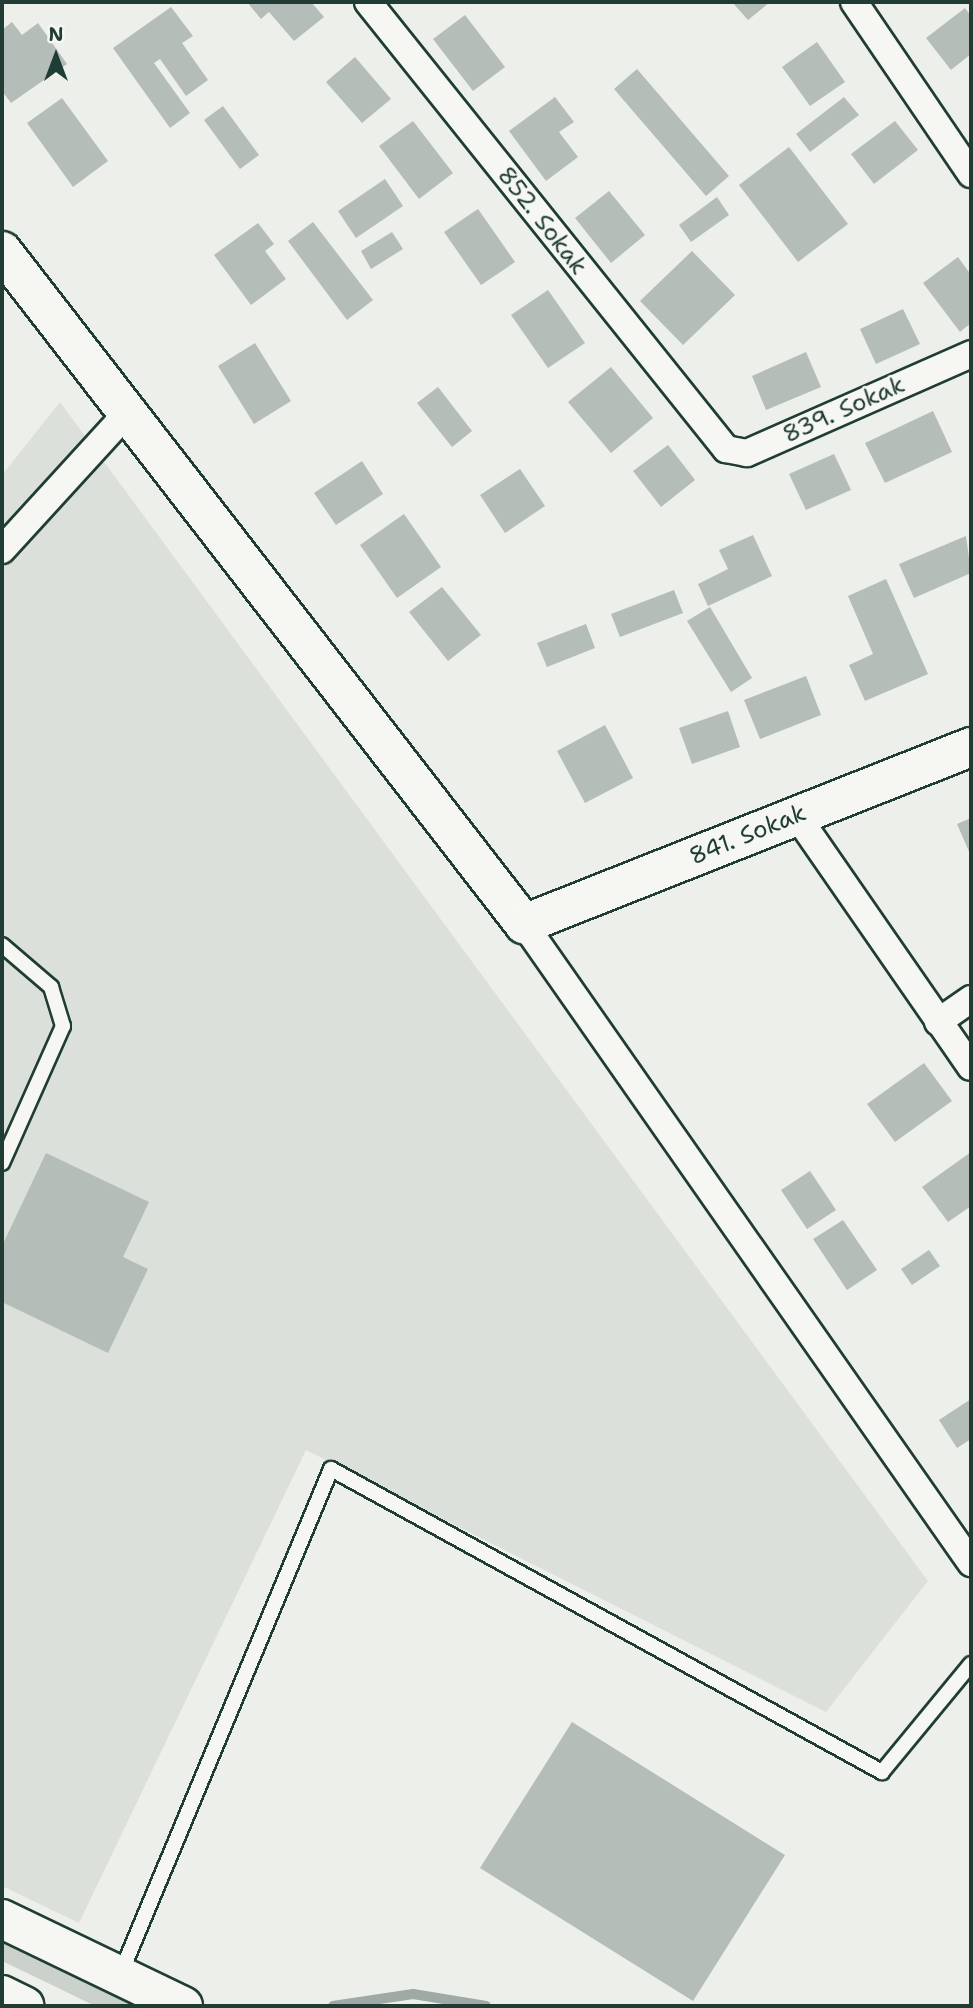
<!DOCTYPE html>
<style>
body{margin:0}
#map{position:relative;width:973px;height:2008px;overflow:hidden;background:#edefea;font-family:"Shantell Sans",sans-serif}
div>[style]{position:absolute}
.built>*{inset:0;background:#dce0db}
.green>*{inset:0;background:#cbd2cc}
.stream>*{height:10px;margin:-5px;padding:0 5px;transform-origin:5px;border-radius:5px;background:#9faaa4}
.building>*{inset:0;background:#b4bdb8}
.roads{filter:drop-shadow(2px 0 #1f3d34) drop-shadow(-2px 0 #1f3d34) drop-shadow(0 2px #1f3d34) drop-shadow(0 -2px #1f3d34)}
.lane>*{height:14px;margin:-7px;padding:0 7px;transform-origin:7px;border-radius:7px;background:#f6f6f2}
.street>*{height:26px;margin:-13px;padding:0 13px;transform-origin:13px;border-radius:13px;background:#f6f6f2}
.secondary>*{height:38px;margin:-19px;padding:0 19px;transform-origin:19px;border-radius:19px;background:#f6f6f2}
span{translate:-50% -50%;white-space:nowrap;text-align:center;line-height:1.15;-webkit-text-stroke:5px #f6f6f2;paint-order:stroke}
.street-label{font-size:24px;color:#1f3d34}
.frame{position:absolute;inset:0;border:4px solid #1f3d34;pointer-events:none}
.north{position:absolute;left:21px;top:21px;width:70px;height:70px;-webkit-text-stroke:5px #f6f6f2;paint-order:stroke;rotate:0deg;font-size:19px;font-weight:700;line-height:28px;text-align:center;color:#1f3d34}
.north::after{content:'';display:block;margin:auto;width:24px;height:32px;background:#1f3d34;clip-path:polygon(50% 0,100% 100%,50% 72%,0 100%)}
</style>
<div id="map">
<div class="built">
<div style="clip-path:polygon(60px 402px,928px 1581px,826px 1712px,306px 1450px,79px 1923px,2px 1886px,2px 475px)"></div>
</div>
<div class="green">
<div style="clip-path:polygon(2px 1940px,138px 2006px,95px 2006px,54px 1986px,2px 1961px)"></div>
</div>
<div class="stream">
<div style="left:333px;top:2006px;width:81px;rotate:-8.5deg"></div>
<div style="left:413px;top:1994px;width:74px;rotate:9.3deg"></div>
</div>
<div class="building">
<div style="clip-path:polygon(247px 2px,311px 2px,324px 17px,294px 41px,269px 12px,261px 19px)"></div>
<div style="clip-path:polygon(732px 2px,770px 2px,748px 20px)"></div>
<div style="clip-path:polygon(171px 7px,193px 36px,182px 43px,208px 80px,186px 96px,160px 59px,154px 63px,190px 113px,170px 128px,113px 48px)"></div>
<div style="clip-path:polygon(965px 8px,971px 16px,971px 54px,951px 70px,926px 38px)"></div>
<div style="clip-path:polygon(465px 15px,505px 67px,473px 91px,433px 39px)"></div>
<div style="clip-path:polygon(12px 22px,22px 35px,38px 23px,67px 64px,11px 103px,2px 91px,2px 30px)"></div>
<div style="clip-path:polygon(817px 42px,845px 82px,810px 106px,782px 67px)"></div>
<div style="clip-path:polygon(355px 57px,391px 99px,362px 123px,326px 82px)"></div>
<div style="clip-path:polygon(637px 69px,729px 176px,706px 196px,614px 89px)"></div>
<div style="clip-path:polygon(555px 97px,574px 122px,559px 132px,578px 157px,546px 181px,509px 131px)"></div>
<div style="clip-path:polygon(844px 97px,859px 115px,810px 152px,796px 134px)"></div>
<div style="clip-path:polygon(62px 98px,108px 161px,73px 187px,27px 123px)"></div>
<div style="clip-path:polygon(223px 106px,259px 155px,240px 169px,204px 120px)"></div>
<div style="clip-path:polygon(413px 121px,453px 173px,419px 199px,379px 146px)"></div>
<div style="clip-path:polygon(895px 121px,918px 150px,874px 184px,851px 154px)"></div>
<div style="clip-path:polygon(789px 147px,848px 224px,798px 262px,739px 185px)"></div>
<div style="clip-path:polygon(385px 179px,403px 206px,356px 238px,338px 211px)"></div>
<div style="clip-path:polygon(609px 191px,645px 235px,611px 263px,575px 218px)"></div>
<div style="clip-path:polygon(717px 197px,729px 215px,691px 242px,679px 225px)"></div>
<div style="clip-path:polygon(478px 209px,515px 262px,481px 285px,444px 232px)"></div>
<div style="clip-path:polygon(313px 222px,373px 300px,347px 320px,288px 241px)"></div>
<div style="clip-path:polygon(258px 223px,274px 244px,265px 251px,286px 279px,251px 305px,214px 255px)"></div>
<div style="clip-path:polygon(392px 232px,403px 249px,371px 269px,361px 251px)"></div>
<div style="clip-path:polygon(692px 251px,735px 295px,683px 345px,640px 301px)"></div>
<div style="clip-path:polygon(958px 257px,971px 275px,971px 323px,960px 332px,923px 283px)"></div>
<div style="clip-path:polygon(548px 290px,585px 343px,548px 368px,511px 315px)"></div>
<div style="clip-path:polygon(903px 309px,920px 344px,876px 364px,860px 329px)"></div>
<div style="clip-path:polygon(255px 343px,291px 401px,254px 424px,218px 366px)"></div>
<div style="clip-path:polygon(806px 352px,821px 387px,766px 410px,752px 376px)"></div>
<div style="clip-path:polygon(611px 367px,653px 418px,611px 453px,568px 402px)"></div>
<div style="clip-path:polygon(438px 387px,472px 431px,452px 447px,417px 403px)"></div>
<div style="clip-path:polygon(933px 411px,952px 452px,885px 483px,865px 443px)"></div>
<div style="clip-path:polygon(668px 445px,695px 480px,661px 507px,633px 471px)"></div>
<div style="clip-path:polygon(834px 454px,851px 490px,806px 510px,789px 474px)"></div>
<div style="clip-path:polygon(362px 461px,383px 494px,336px 525px,314px 493px)"></div>
<div style="clip-path:polygon(520px 469px,545px 506px,505px 533px,480px 495px)"></div>
<div style="clip-path:polygon(404px 514px,441px 567px,397px 598px,360px 545px)"></div>
<div style="clip-path:polygon(753px 535px,772px 576px,708px 606px,698px 584px,728px 569px,719px 550px)"></div>
<div style="clip-path:polygon(966px 536px,971px 573px,914px 598px,899px 564px)"></div>
<div style="clip-path:polygon(886px 579px,928px 674px,865px 701px,849px 665px,873px 654px,848px 596px)"></div>
<div style="clip-path:polygon(442px 587px,481px 635px,448px 661px,409px 612px)"></div>
<div style="clip-path:polygon(674px 590px,683px 613px,620px 637px,611px 614px)"></div>
<div style="clip-path:polygon(710px 607px,752px 678px,731px 692px,687px 621px)"></div>
<div style="clip-path:polygon(586px 624px,595px 648px,547px 667px,537px 643px)"></div>
<div style="clip-path:polygon(806px 676px,821px 715px,760px 739px,744px 700px)"></div>
<div style="clip-path:polygon(728px 711px,740px 747px,692px 764px,679px 728px)"></div>
<div style="clip-path:polygon(605px 725px,633px 778px,585px 803px,557px 751px)"></div>
<div style="clip-path:polygon(971px 818px,971px 856px,957px 824px)"></div>
<div style="clip-path:polygon(924px 1063px,952px 1101px,895px 1142px,867px 1104px)"></div>
<div style="clip-path:polygon(971px 1152px,971px 1206px,948px 1222px,922px 1187px)"></div>
<div style="clip-path:polygon(46px 1153px,149px 1202px,123px 1257px,148px 1269px,108px 1353px,2px 1302px,2px 1246px)"></div>
<div style="clip-path:polygon(810px 1171px,836px 1210px,807px 1229px,781px 1190px)"></div>
<div style="clip-path:polygon(843px 1220px,877px 1270px,847px 1290px,813px 1239px)"></div>
<div style="clip-path:polygon(929px 1250px,940px 1266px,912px 1285px,901px 1269px)"></div>
<div style="clip-path:polygon(971px 1399px,971px 1439px,957px 1448px,939px 1420px)"></div>
<div style="clip-path:polygon(572px 1722px,785px 1855px,693px 2001px,480px 1868px)"></div>
</div>
<div class="roads">
<div class="lane">
<div style="left:2px;top:945px;width:65px;rotate:40.6deg"></div>
<div style="left:51px;top:987px;width:41px;rotate:72.9deg"></div>
<div style="left:63px;top:1026px;width:150px;rotate:114deg"></div>
<div style="left:120px;top:1975px;width:548px;rotate:-67.36deg"></div>
<div style="left:331px;top:1469px;width:629px;rotate:28.81deg"></div>
<div style="left:882px;top:1772px;width:140px;rotate:-50.5deg"></div>
</div>
<div class="street">
<div style="left:368px;top:2px;width:573px;rotate:51.31deg"></div>
<div style="left:726px;top:449px;width:21px;rotate:11deg"></div>
<div style="left:747px;top:453px;width:245px;rotate:-23.8deg"></div>
<div style="left:854px;top:2px;width:208px;rotate:55.8deg"></div>
<div style="left:2px;top:550px;width:185px;rotate:-47.6deg"></div>
<div style="left:797px;top:816px;width:305px;rotate:55.3deg"></div>
<div style="left:524px;top:924px;width:780px;rotate:55.03deg"></div>
<div style="left:938px;top:1022px;width:40px;rotate:-34.9deg"></div>
</div>
<div class="secondary">
<div style="left:2px;top:251px;width:852px;rotate:52.2deg"></div>
<div style="left:524px;top:924px;width:481px;rotate:-21.6deg"></div>
<div style="left:2px;top:1919px;width:201px;rotate:25.7deg"></div>
<div style="left:2px;top:1995px;width:25px;rotate:26deg"></div>
</div>
</div>
<div class="street-label">
<span style="left:542px;top:221px;rotate:52deg">852. Sokak</span>
<span style="left:844px;top:410px;rotate:-24deg">839. Sokak</span>
<span style="left:748px;top:835px;rotate:-22deg">841. Sokak</span>
</div>
<div class="frame"></div>
<div class="north">N</div>
</div>
